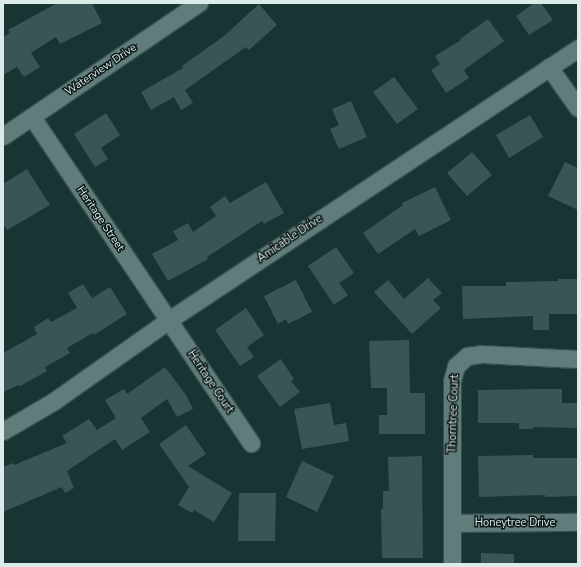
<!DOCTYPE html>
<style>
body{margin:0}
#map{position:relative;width:581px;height:567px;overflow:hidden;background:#183433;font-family:"Nunito Sans",sans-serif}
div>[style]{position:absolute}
.building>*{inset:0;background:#395555}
.roads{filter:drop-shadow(1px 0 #3a5151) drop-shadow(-1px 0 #3a5151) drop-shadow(0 1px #3a5151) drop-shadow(0 -1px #3a5151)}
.minor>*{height:17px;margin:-8.5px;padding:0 8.5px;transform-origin:8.5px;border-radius:8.5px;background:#607d7c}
span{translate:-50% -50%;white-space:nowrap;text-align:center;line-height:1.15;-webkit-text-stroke:3px #0d1919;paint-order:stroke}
.street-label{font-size:11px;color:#dbebea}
.frame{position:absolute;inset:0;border:4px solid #dbebea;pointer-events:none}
</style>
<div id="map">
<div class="building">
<div style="clip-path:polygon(57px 3px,92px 3px,102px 23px,60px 44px,56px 37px,31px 53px,40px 67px,24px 77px,17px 67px,3px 75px,3px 37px,10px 33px,8px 30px)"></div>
<div style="clip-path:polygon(534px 3px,541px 3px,553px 20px,529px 35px,516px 16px)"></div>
<div style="clip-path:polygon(259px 4px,277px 25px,249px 50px,246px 47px,185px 90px,193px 103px,181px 110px,174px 97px,151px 110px,141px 92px,183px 68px,182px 66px,224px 36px)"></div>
<div style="clip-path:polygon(488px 19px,504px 41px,464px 70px,469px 78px,446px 93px,431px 70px,440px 64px,435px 56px,461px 40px,460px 39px)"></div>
<div style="clip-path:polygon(394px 77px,418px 109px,397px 124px,373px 92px)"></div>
<div style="clip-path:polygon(351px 101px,367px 137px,339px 149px,330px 129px,339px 125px,332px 109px)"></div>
<div style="clip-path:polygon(106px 113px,120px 135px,101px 148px,108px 159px,95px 167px,74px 134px)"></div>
<div style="clip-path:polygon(530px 115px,543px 137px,509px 158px,496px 135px)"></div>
<div style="clip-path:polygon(472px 152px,492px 175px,467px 196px,447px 173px)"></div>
<div style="clip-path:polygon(565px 162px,578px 168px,578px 210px,548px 196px)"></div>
<div style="clip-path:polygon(27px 169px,50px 205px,7px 230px,3px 224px,3px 184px)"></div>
<div style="clip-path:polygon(266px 182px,284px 213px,264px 224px,262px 221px,207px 257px,208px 259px,168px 281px,152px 254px,178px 240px,173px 231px,188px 223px,193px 232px,216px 216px,210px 207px,225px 196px,230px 203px)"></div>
<div style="clip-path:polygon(435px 187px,451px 220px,419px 236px,415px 229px,378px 254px,363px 233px,403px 205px,402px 203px)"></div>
<div style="clip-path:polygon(336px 247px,354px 273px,339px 283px,348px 295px,334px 305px,308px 266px)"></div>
<div style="clip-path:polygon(428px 278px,442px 293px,433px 300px,441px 308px,412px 334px,374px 292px,388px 280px,404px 299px)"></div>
<div style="clip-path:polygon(558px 279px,578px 279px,578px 314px,549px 314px,549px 330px,533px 330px,533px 316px,463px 319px,462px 286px,506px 286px,506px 282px,558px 281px)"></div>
<div style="clip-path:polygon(296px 280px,312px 312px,288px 324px,286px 319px,278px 324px,264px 296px)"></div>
<div style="clip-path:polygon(83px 284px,92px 298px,110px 287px,127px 314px,94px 335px,93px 333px,67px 348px,70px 353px,45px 367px,47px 371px,20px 386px,19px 385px,3px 392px,3px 353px,37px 334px,34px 327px,48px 318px,51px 322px,77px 308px,68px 293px)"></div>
<div style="clip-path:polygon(246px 308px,264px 335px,247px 347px,254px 357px,240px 366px,215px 330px)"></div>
<div style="clip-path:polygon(409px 340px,410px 393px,425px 393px,425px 434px,379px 434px,379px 415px,387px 415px,387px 388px,371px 388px,369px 341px)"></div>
<div style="clip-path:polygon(281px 359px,294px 379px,291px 381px,300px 392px,280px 407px,257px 376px)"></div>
<div style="clip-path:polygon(165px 367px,186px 395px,193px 409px,177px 417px,167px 399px,141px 418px,150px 432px,122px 450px,115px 439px,67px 471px,74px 488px,65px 493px,62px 487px,3px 512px,3px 467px,13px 463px,14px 465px,67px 443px,62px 436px,89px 419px,97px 430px,116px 418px,105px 400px,124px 389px,127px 394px)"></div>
<div style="clip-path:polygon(539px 389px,562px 389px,562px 403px,578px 403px,578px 428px,533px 427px,533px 429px,519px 429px,519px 423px,478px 423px,478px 390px)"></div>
<div style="clip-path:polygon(330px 403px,334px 425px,346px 423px,349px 441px,302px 449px,294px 409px)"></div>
<div style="clip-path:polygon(186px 425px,206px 454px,188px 466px,232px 493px,214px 522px,194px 510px,192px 513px,178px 505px,189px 487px,159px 444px)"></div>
<div style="clip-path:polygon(533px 455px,533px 458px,578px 458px,578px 496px,545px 497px,545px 495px,479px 497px,478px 456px)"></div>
<div style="clip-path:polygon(422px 456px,423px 558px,382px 558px,381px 509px,383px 509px,383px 491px,389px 491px,388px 457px)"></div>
<div style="clip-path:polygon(302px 461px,334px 476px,317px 512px,286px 497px)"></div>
<div style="clip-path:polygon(239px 493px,276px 493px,275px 541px,238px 541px)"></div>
<div style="clip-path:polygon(481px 553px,514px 554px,514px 564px,481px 564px)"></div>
</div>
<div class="roads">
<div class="minor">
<div style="left:549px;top:67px;width:50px;rotate:54.7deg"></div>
<div style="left:32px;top:117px;width:393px;rotate:56.1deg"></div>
<div style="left:3px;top:136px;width:237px;rotate:-34.2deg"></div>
<div style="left:3px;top:431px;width:59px;rotate:-30.5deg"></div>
<div style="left:54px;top:401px;width:141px;rotate:-35.2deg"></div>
<div style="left:169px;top:320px;width:491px;rotate:-33.6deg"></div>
<div style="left:453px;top:523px;width:125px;rotate:-0.5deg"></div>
<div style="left:452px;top:564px;width:183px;rotate:-90deg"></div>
<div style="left:452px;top:381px;width:16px;rotate:-75deg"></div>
<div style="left:456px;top:366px;width:15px;rotate:-42deg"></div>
<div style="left:467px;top:356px;width:14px;rotate:-8deg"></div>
<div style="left:481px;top:354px;width:97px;rotate:3deg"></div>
</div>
</div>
<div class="street-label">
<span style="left:101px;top:70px;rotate:-34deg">Waterview Drive</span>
<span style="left:100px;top:219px;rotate:56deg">Heritage Street</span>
<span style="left:290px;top:239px;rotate:-34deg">Amicable Drive</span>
<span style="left:210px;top:382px;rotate:56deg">Heritage Court</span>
<span style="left:454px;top:414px;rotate:-88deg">Thorntree Court</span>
<span style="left:515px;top:523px">Honeytree Drive</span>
</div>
<div class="frame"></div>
</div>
